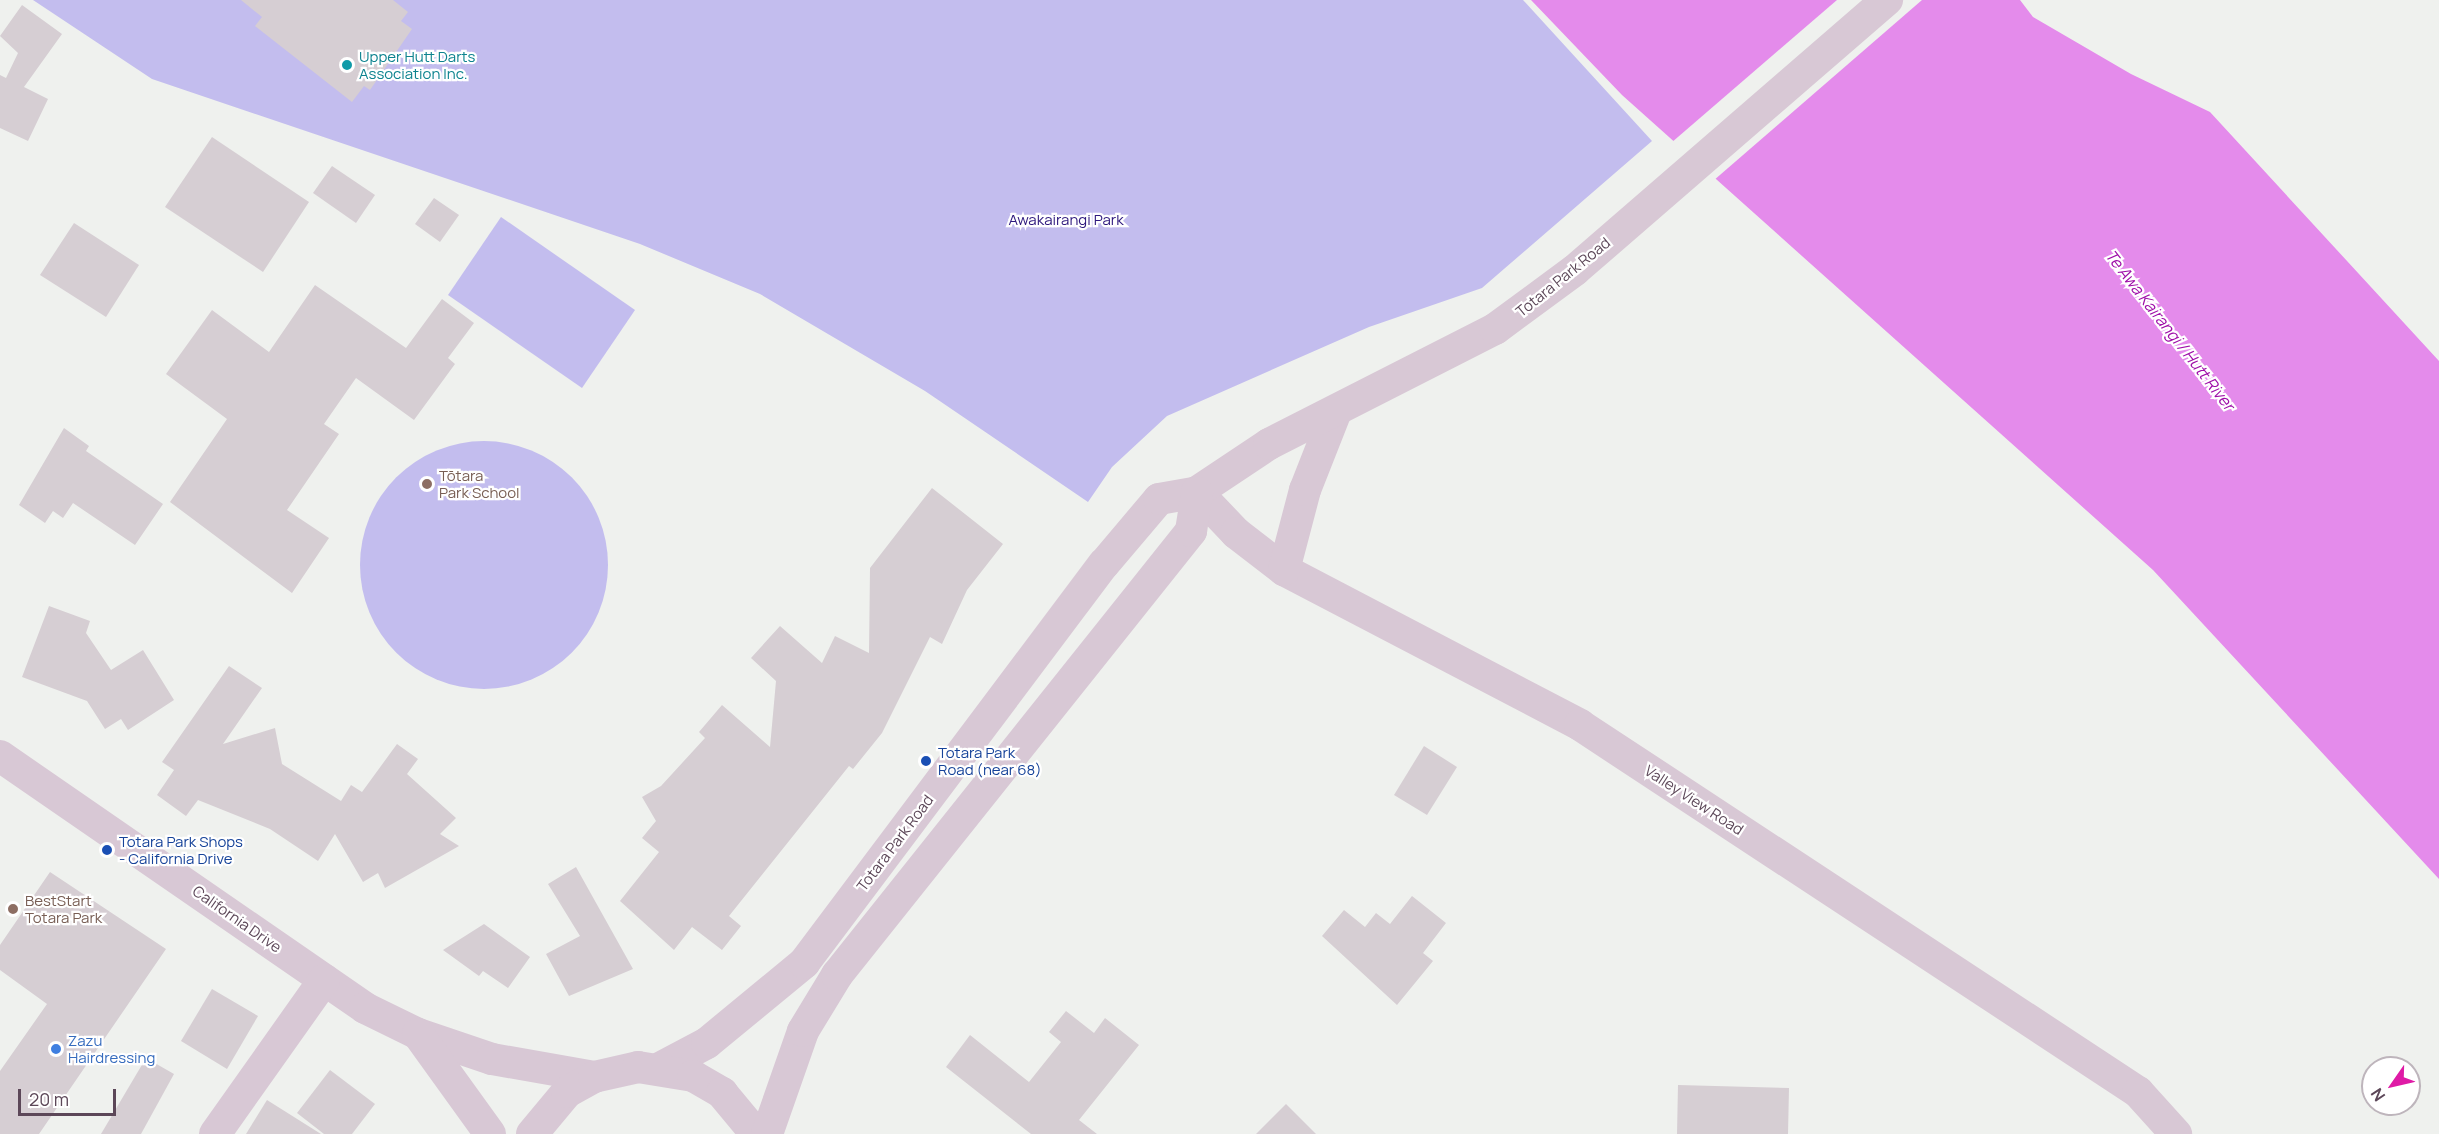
<!DOCTYPE html>
<meta charset="utf-8">
<style>
body{margin:0}
#map{position:relative;width:2439px;height:1134px;overflow:hidden;background:#eff1ee;font-family:Manrope,sans-serif}
div>[style]{position:absolute}
.green>*{inset:0;background:#c3bdee}
.round{border-radius:50%}
.water>*{inset:0;background:#e48beb}
.pier>*{inset:0;background:#eff1ee}
.building>*{inset:0;background:#d6ced3}
.minor>*{height:32px;margin:-16px;padding:0 16px;transform-origin:16px;border-radius:16px;background:#d8c8d5}
.dots>*{width:16px;height:16px;translate:-50% -50%;box-sizing:border-box;border:3px solid #fff;border-radius:50%}
span{translate:-50% -50%;white-space:nowrap;text-align:center;line-height:1.15;-webkit-text-stroke:4.5px #fff;paint-order:stroke}
.culture-label{font-size:15px;color:#0d838f}
.left{translate:0 -50%;text-align:left}
.park-label{font-size:15px;color:#2e187d}
.street-label{font-size:15px;color:#5c4758}
.education-label{font-size:15px;color:#785e54}
.transit-label{font-size:15px;color:#164399}
.shop-label{font-size:15px;color:#366cbe}
.water-label{font-size:16px;color:#9e0ea8;font-style:italic}
.north{position:absolute;left:2361px;top:1056px;width:60px;height:60px;box-sizing:border-box;background:#fff;border:2px solid #beb5bc;border-radius:50%;rotate:236deg;font-size:16px;font-weight:700;line-height:24px;text-align:center;color:#5c4758}
.north::after{content:'';display:block;margin:auto;width:21px;height:27px;background:#df1ba6;clip-path:polygon(50% 0,100% 100%,50% 72%,0 100%)}
.scale{position:absolute;left:18px;top:1089px;width:98px;height:27px;box-sizing:border-box;border:3px solid #5c4758;border-top:0;padding-left:8px;font-size:18px;line-height:21px;white-space:nowrap;color:#5c4758;-webkit-text-stroke:4px #fff;paint-order:stroke}
</style>
<div id="map">
<div class="green">
<div style="clip-path:polygon(33px 0,1523px 0,1652px 141px,1482px 288px,1369px 327px,1167px 416px,1112px 467px,1088px 502px,925px 391px,760px 294px,640px 244px,152px 79px)"></div>
<div style="clip-path:polygon(501px 217px,635px 310px,582px 388px,448px 295px)"></div>
<div class="round" style="left:360px;top:441px;width:248px;height:248px"></div>
</div>
<div class="water">
<div style="clip-path:polygon(1531px 0,2020px 0,2033px 17px,2131px 74px,2210px 112px,2439px 361px,2439px 879px,2153px 570px,1622px 95px)"></div>
</div>
<div class="pier">
<div style="clip-path:polygon(1837px 0,1922px 0,1713px 181px,1671px 143px)"></div>
</div>
<div class="building">
<div style="clip-path:polygon(241px 0,393px 0,408px 12px,401px 21px,412px 29px,370px 90px,364px 86px,352px 102px,255px 26px,262px 17px)"></div>
<div style="clip-path:polygon(22px 5px,62px 34px,24px 87px,48px 99px,28px 141px,0 128px,0 75px,6px 78px,18px 53px,0 36px)"></div>
<div style="clip-path:polygon(212px 137px,309px 202px,263px 272px,165px 207px)"></div>
<div style="clip-path:polygon(332px 166px,375px 195px,356px 223px,313px 193px)"></div>
<div style="clip-path:polygon(434px 198px,459px 215px,440px 242px,415px 224px)"></div>
<div style="clip-path:polygon(74px 223px,139px 265px,106px 317px,40px 275px)"></div>
<div style="clip-path:polygon(315px 285px,406px 348px,442px 299px,474px 323px,448px 358px,455px 364px,414px 420px,356px 378px,324px 424px,339px 434px,287px 510px,329px 538px,292px 593px,170px 502px,227px 419px,166px 374px,212px 310px,269px 352px)"></div>
<div style="clip-path:polygon(64px 428px,89px 446px,86px 451px,163px 504px,135px 545px,73px 503px,63px 518px,53px 511px,45px 523px,19px 505px)"></div>
<div style="clip-path:polygon(932px 488px,1003px 544px,967px 590px,942px 644px,930px 637px,882px 733px,853px 769px,849px 766px,729px 916px,741px 926px,722px 950px,692px 927px,674px 950px,620px 901px,659px 852px,642px 838px,656px 821px,642px 797px,661px 786px,705px 738px,699px 732px,722px 705px,770px 747px,776px 681px,751px 658px,780px 626px,822px 663px,835px 636px,869px 653px,870px 568px)"></div>
<div style="clip-path:polygon(49px 606px,90px 621px,86px 633px,111px 670px,143px 650px,174px 700px,128px 730px,121px 719px,105px 729px,87px 701px,22px 677px)"></div>
<div style="clip-path:polygon(229px 666px,262px 688px,223px 744px,275px 728px,282px 764px,341px 801px,351px 785px,362px 792px,397px 744px,418px 759px,407px 774px,456px 818px,440px 834px,459px 846px,385px 888px,378px 873px,363px 882px,335px 834px,318px 861px,270px 829px,198px 800px,186px 816px,157px 795px,174px 770px,162px 762px)"></div>
<div style="clip-path:polygon(1424px 746px,1457px 767px,1427px 815px,1394px 795px)"></div>
<div style="clip-path:polygon(576px 867px,633px 969px,569px 996px,546px 954px,580px 936px,548px 884px)"></div>
<div style="clip-path:polygon(50px 872px,166px 949px,39px 1134px,0 1134px,0 1071px,47px 1004px,0 970px,0 945px)"></div>
<div style="clip-path:polygon(1412px 896px,1446px 923px,1423px 953px,1433px 961px,1397px 1005px,1322px 936px,1344px 910px,1365px 927px,1376px 913px,1390px 924px)"></div>
<div style="clip-path:polygon(484px 924px,530px 957px,508px 988px,483px 971px,479px 976px,443px 950px)"></div>
<div style="clip-path:polygon(212px 989px,258px 1016px,227px 1069px,181px 1041px)"></div>
<div style="clip-path:polygon(1066px 1011px,1094px 1033px,1105px 1018px,1139px 1045px,1079px 1120px,1097px 1134px,1031px 1134px,946px 1067px,970px 1035px,1029px 1082px,1061px 1042px,1049px 1032px)"></div>
<div style="clip-path:polygon(146px 1058px,174px 1074px,141px 1134px,101px 1134px)"></div>
<div style="clip-path:polygon(330px 1070px,375px 1104px,352px 1134px,324px 1134px,297px 1113px)"></div>
<div style="clip-path:polygon(1678px 1085px,1789px 1088px,1788px 1134px,1677px 1134px)"></div>
<div style="clip-path:polygon(267px 1100px,321px 1134px,246px 1134px)"></div>
<div style="clip-path:polygon(1286px 1104px,1316px 1134px,1256px 1134px)"></div>
</div>
<div class="minor">
<div style="left:1197px;top:492px;width:57px;rotate:46.4deg"></div>
<div style="left:1236px;top:533px;width:61px;rotate:37.6deg"></div>
<div style="left:1284px;top:570px;width:334px;rotate:27.6deg"></div>
<div style="left:1580px;top:725px;width:668px;rotate:33.33deg"></div>
<div style="left:2138px;top:1092px;width:57px;rotate:47.9deg"></div>
<div style="left:1284px;top:570px;width:83px;rotate:-75.3deg"></div>
<div style="left:1305px;top:490px;width:82px;rotate:-68.5deg"></div>
<div style="left:0;top:756px;width:444px;rotate:34.6deg"></div>
<div style="left:365px;top:1008px;width:59px;rotate:26.1deg"></div>
<div style="left:418px;top:1034px;width:78px;rotate:18.7deg"></div>
<div style="left:492px;top:1059px;width:104px;rotate:10deg"></div>
<div style="left:418px;top:1034px;width:123px;rotate:54.2deg"></div>
<div style="left:660px;top:1068px;width:53px;rotate:-28deg"></div>
<div style="left:707px;top:1043px;width:126px;rotate:-39.5deg"></div>
<div style="left:804px;top:963px;width:499px;rotate:-53.1deg"></div>
<div style="left:1104px;top:564px;width:85px;rotate:-49.8deg"></div>
<div style="left:1159px;top:499px;width:39px;rotate:-10deg"></div>
<div style="left:1197px;top:492px;width:87px;rotate:-33.7deg"></div>
<div style="left:1269px;top:444px;width:254px;rotate:-27deg"></div>
<div style="left:1495px;top:329px;width:99px;rotate:-36.4deg"></div>
<div style="left:1575px;top:270px;width:413px;rotate:-40.9deg"></div>
<div style="left:215px;top:1134px;width:189px;rotate:-54.7deg"></div>
<div style="left:532px;top:1134px;width:55px;rotate:-50.2deg"></div>
<div style="left:567px;top:1092px;width:31px;rotate:-29deg"></div>
<div style="left:594px;top:1077px;width:45px;rotate:-12.8deg"></div>
<div style="left:638px;top:1067px;width:56px;rotate:9.3deg"></div>
<div style="left:693px;top:1076px;width:34px;rotate:30deg"></div>
<div style="left:722px;top:1093px;width:53px;rotate:50.3deg"></div>
<div style="left:767px;top:1134px;width:109px;rotate:-70.7deg"></div>
<div style="left:803px;top:1031px;width:66px;rotate:-58.7deg"></div>
<div style="left:837px;top:975px;width:568px;rotate:-51.43deg"></div>
<div style="left:1191px;top:531px;width:39px;rotate:-81deg"></div>
</div>
<div class="dots">
<div style="left:347px;top:65px;background:#0f9aa8"></div>
<div style="left:427px;top:484px;background:#8d6e63"></div>
<div style="left:926px;top:761px;background:#1a4fb4"></div>
<div style="left:107px;top:850px;background:#1a4fb4"></div>
<div style="left:13px;top:909px;background:#8d6e63"></div>
<div style="left:56px;top:1049px;background:#3f7fe0"></div>
</div>
<div class="culture-label">
<span class="left" style="left:359px;top:65px">Upper Hutt Darts<br>Association Inc.</span>
</div>
<div class="park-label">
<span style="left:1066px;top:220px">Awakairangi Park</span>
</div>
<div class="street-label">
<span style="left:1563px;top:277px;rotate:-39deg">Totara Park Road</span>
<span style="left:1694px;top:800px;rotate:33deg">Valley View Road</span>
<span style="left:895px;top:843px;rotate:-53deg">Totara Park Road</span>
<span style="left:237px;top:919px;rotate:35deg">California Drive</span>
</div>
<div class="education-label">
<span class="left" style="left:439px;top:484px">Tōtara<br>Park School</span>
<span class="left" style="left:25px;top:909px">BestStart<br>Totara Park</span>
</div>
<div class="transit-label">
<span class="left" style="left:938px;top:761px">Totara Park<br>Road (near 68)</span>
<span class="left" style="left:119px;top:850px">Totara Park Shops<br>- California Drive</span>
</div>
<div class="shop-label">
<span class="left" style="left:68px;top:1049px">Zazu<br>Hairdressing</span>
</div>
<div class="water-label">
<span style="left:2170px;top:330px;rotate:52deg">Te Awa Kairangi / Hutt River</span>
</div>
<div class="north">N</div>
<div class="scale">20 m</div>
</div>
